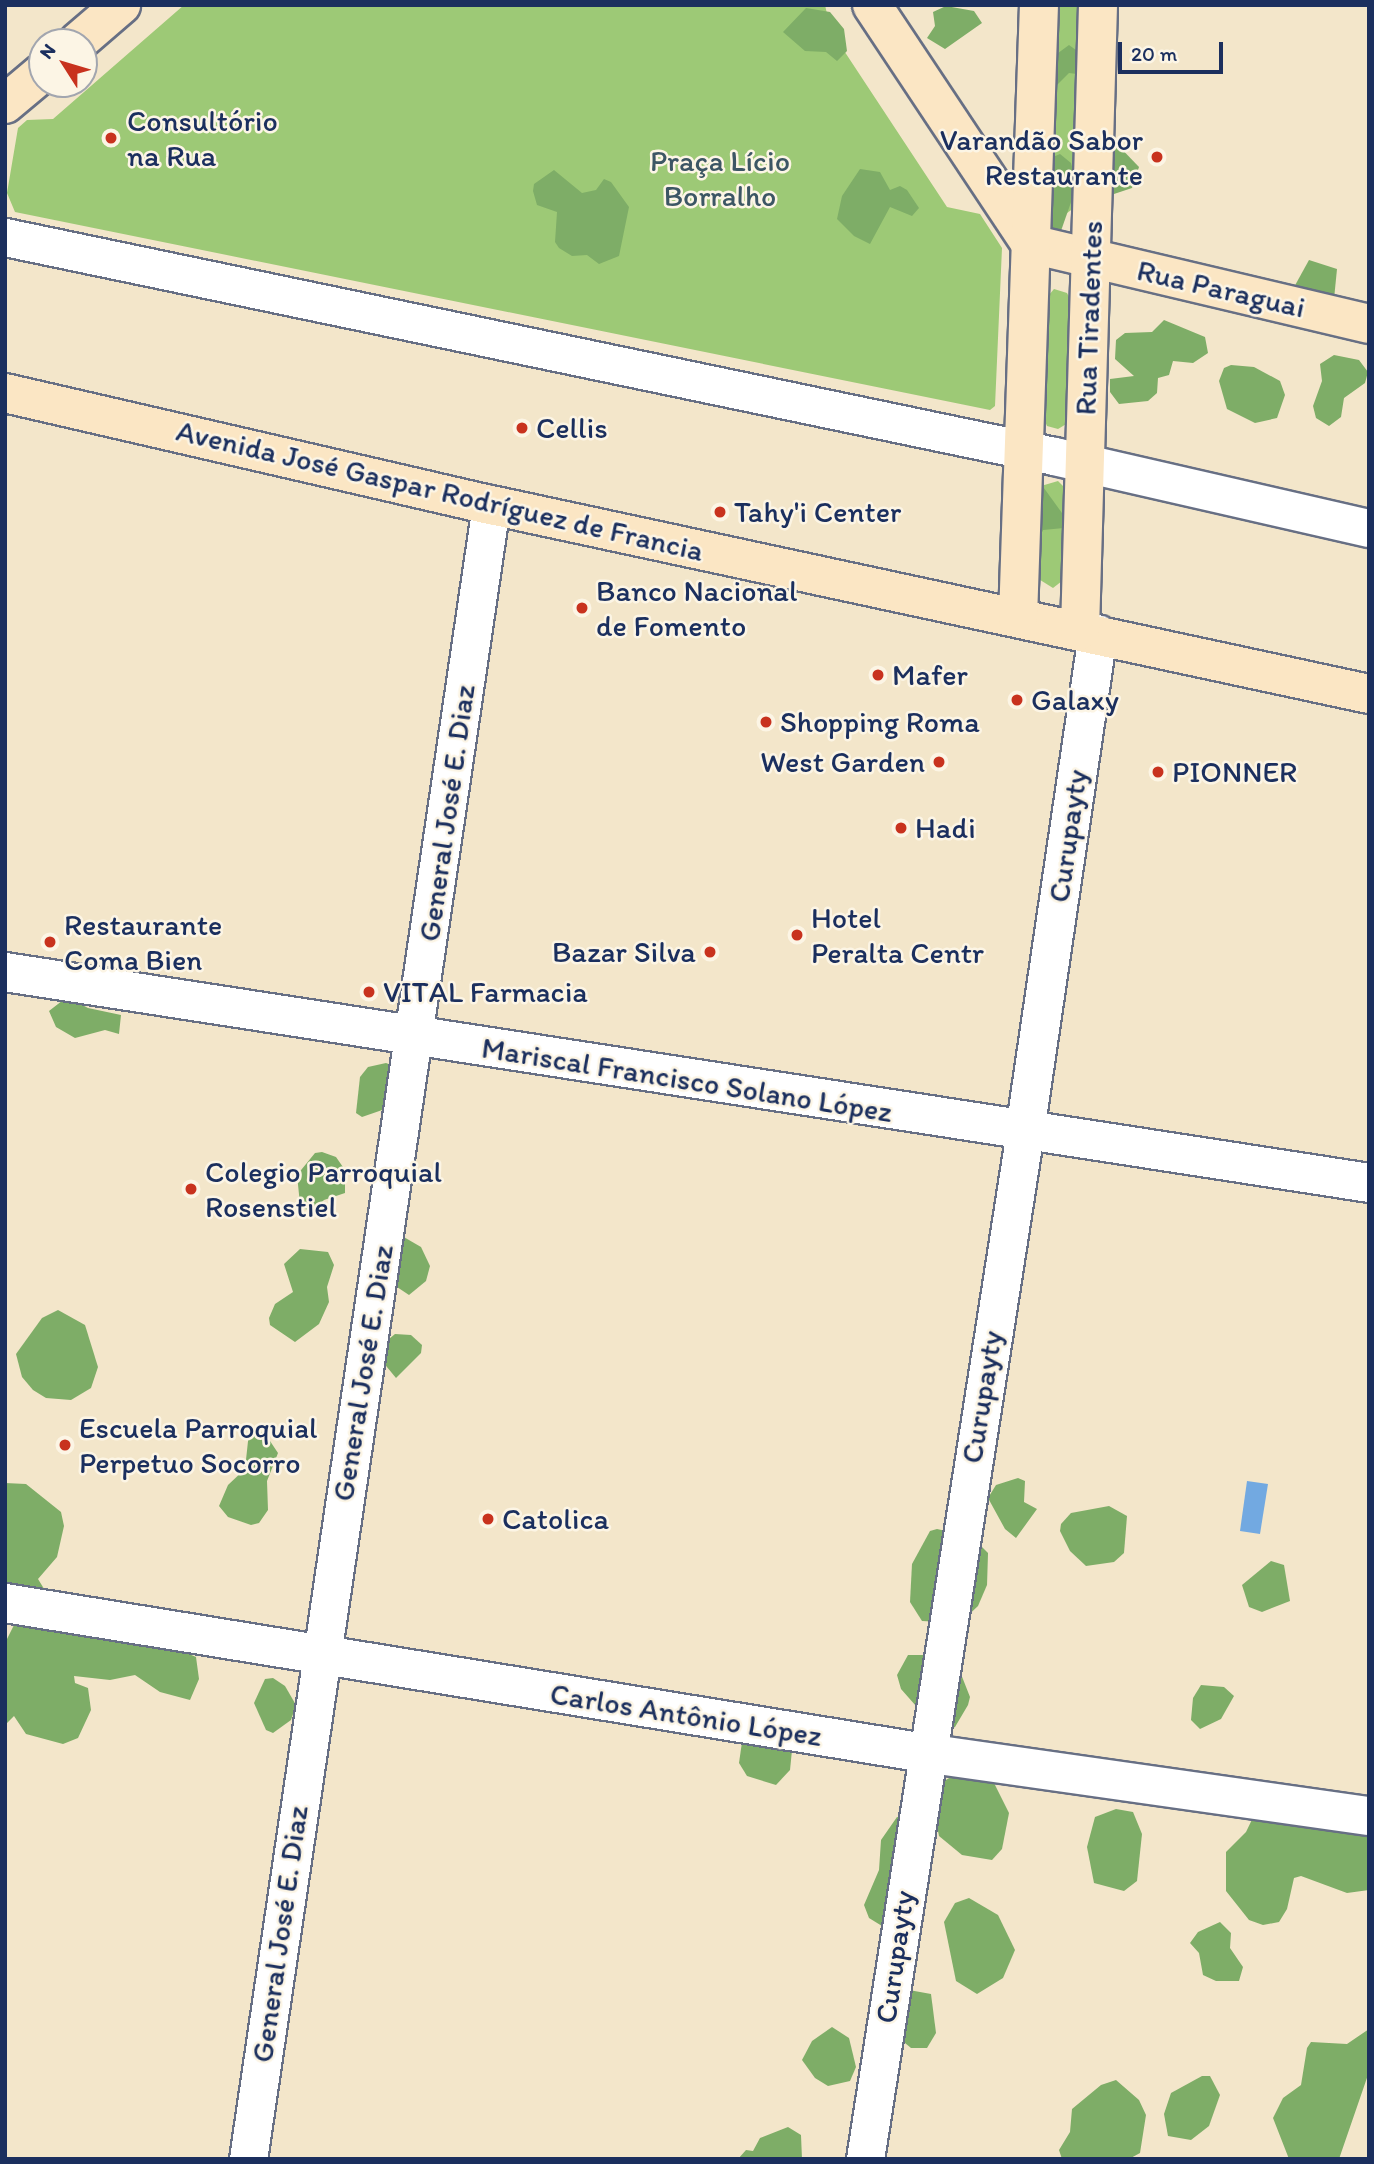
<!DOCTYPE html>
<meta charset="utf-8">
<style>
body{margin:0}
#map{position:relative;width:1374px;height:2164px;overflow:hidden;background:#f3e6ca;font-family:Itim,sans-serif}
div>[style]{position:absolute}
.green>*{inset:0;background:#9dc976}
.forest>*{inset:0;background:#7ead67}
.water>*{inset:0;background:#72a9e1}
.roads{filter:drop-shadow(2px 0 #676f84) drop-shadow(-2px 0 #676f84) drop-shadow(0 2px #676f84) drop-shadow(0 -2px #676f84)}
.minor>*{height:37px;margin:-18.5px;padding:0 18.5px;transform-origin:18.5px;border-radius:18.5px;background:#fff}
.tertiary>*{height:38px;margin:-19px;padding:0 19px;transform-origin:19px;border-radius:19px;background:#fff}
.secondary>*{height:38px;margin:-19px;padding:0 19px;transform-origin:19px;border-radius:19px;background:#fbe6c4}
.dots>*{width:19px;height:19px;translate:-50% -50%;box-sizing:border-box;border:4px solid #fcf5e5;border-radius:50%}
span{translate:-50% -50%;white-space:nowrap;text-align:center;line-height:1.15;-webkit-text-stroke:5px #fcf5e5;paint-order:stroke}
.poi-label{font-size:30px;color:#1b2f5e}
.left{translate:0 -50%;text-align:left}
.right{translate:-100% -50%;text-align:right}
.park-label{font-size:30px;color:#3c5664}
.street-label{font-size:30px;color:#1b2f5e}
.frame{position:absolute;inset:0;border:7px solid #1b2f5e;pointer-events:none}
.north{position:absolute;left:28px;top:28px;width:70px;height:70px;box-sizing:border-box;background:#fcf5e5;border:2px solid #a2a6af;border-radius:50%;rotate:307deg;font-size:19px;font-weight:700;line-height:28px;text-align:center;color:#1b2f5e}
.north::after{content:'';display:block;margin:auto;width:24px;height:32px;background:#c8321e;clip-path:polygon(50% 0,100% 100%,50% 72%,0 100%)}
.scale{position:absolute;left:1118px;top:42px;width:105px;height:32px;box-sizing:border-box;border:4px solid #1b2f5e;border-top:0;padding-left:9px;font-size:21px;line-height:24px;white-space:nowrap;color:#1b2f5e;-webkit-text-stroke:5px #fcf5e5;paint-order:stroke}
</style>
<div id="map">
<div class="green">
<div style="clip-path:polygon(184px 5px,825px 5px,831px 31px,947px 207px,980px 214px,1002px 248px,995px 406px,990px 410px,15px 212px,7px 193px,18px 128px,27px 120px,53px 119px)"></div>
<div style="clip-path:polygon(1055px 5px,1082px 5px,1074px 208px,1067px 213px,1050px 210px)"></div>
<div style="clip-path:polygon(1054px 289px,1067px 293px,1070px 299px,1068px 423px,1058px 429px,1047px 426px,1044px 419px,1048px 296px)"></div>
<div style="clip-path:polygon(1058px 481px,1066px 489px,1062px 581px,1053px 588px,1037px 578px,1041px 486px)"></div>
</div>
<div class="forest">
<div style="clip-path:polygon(946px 6px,974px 11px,982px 23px,945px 49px,927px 38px,935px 26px,933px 12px)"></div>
<div style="clip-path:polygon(806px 8px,830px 12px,844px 29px,847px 51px,837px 61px,826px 52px,805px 51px,783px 32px)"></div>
<div style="clip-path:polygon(1069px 45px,1080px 53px,1077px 74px,1069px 73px,1049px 93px,1054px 56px)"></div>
<div style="clip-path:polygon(1113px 140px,1139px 167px,1132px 188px,1111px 195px)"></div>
<div style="clip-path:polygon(1060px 154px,1071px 163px,1077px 185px,1062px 228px,1059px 235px,1050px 236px,1046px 160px)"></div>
<div style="clip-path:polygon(860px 169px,880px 172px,890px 190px,900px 186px,907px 190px,919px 208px,912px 216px,890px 207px,870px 244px,854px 236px,837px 219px,842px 196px)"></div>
<div style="clip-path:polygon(554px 170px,582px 193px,596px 190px,604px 179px,611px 182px,629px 207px,619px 256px,599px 264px,587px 255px,572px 256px,559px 248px,555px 242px,557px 212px,537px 205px,533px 191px,534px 184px)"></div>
<div style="clip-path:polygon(1309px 260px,1337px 269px,1334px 299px,1293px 289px)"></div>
<div style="clip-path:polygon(1164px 320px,1205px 337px,1208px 353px,1193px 363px,1173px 361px,1169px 375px,1158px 378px,1157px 393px,1148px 401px,1119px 404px,1110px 392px,1110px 379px,1134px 376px,1115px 359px,1116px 340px,1125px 333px,1152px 332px)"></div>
<div style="clip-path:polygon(1334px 355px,1359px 360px,1368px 372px,1365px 383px,1344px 398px,1341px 417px,1329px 426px,1316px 418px,1313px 406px,1322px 381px,1320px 364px)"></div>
<div style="clip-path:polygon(1231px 365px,1254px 367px,1280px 381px,1285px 395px,1277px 418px,1255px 423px,1227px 409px,1219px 381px,1224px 368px)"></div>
<div style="clip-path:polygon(1041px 484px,1062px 513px,1064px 528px,1043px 530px,1040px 537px)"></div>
<div style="clip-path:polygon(67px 997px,88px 1008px,121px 1015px,119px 1034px,105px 1030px,75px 1038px,56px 1027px,49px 1011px)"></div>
<div style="clip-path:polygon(386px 1063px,402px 1069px,388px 1108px,362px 1117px,356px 1113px,360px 1077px,368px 1067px)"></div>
<div style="clip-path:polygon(322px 1152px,336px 1157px,345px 1170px,345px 1193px,324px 1200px,312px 1211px,305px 1209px,300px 1204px,297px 1175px,315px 1153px)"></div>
<div style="clip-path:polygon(402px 1236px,421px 1247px,430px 1266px,426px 1281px,409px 1295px,391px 1283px)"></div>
<div style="clip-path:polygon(300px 1249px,328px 1252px,334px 1265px,327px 1287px,329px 1302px,319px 1324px,295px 1342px,270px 1325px,269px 1318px,275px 1304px,293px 1292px,284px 1264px)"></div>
<div style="clip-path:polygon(58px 1310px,85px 1325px,98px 1367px,91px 1388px,71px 1400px,46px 1398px,33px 1390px,22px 1377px,16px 1354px,42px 1318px)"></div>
<div style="clip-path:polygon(395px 1334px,411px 1335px,422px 1345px,421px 1353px,396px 1378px,382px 1361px,389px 1339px)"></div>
<div style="clip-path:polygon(249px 1432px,264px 1432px,278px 1453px,267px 1481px,268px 1510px,259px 1523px,251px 1525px,228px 1517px,219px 1506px,228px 1485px,245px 1469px)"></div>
<div style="clip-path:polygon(1018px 1478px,1025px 1481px,1024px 1502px,1037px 1509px,1016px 1538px,1005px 1529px,988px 1498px,996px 1485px)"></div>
<div style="clip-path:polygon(5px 1483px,26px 1484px,61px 1512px,64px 1526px,57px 1557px,38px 1579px,46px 1592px,196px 1657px,199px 1679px,190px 1700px,160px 1692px,135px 1675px,110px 1680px,74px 1676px,75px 1683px,88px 1688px,91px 1710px,78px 1738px,63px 1744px,26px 1734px,14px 1716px,5px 1725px,5px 1643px,14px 1625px,12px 1611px,5px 1606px)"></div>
<div style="clip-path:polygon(1109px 1506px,1127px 1516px,1124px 1553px,1114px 1562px,1086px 1566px,1070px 1551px,1060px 1531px,1061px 1524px,1071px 1513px)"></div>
<div style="clip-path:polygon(937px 1529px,972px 1537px,988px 1553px,987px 1585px,978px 1606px,960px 1623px,922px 1621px,910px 1602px,912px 1564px,930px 1531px)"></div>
<div style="clip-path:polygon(1271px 1561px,1284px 1565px,1290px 1601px,1262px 1612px,1249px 1607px,1242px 1585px)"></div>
<div style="clip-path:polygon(908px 1655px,931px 1655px,959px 1669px,970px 1697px,968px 1705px,955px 1727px,941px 1734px,920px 1727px,916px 1706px,901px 1689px,897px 1675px)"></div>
<div style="clip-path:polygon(273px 1678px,285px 1686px,296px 1705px,291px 1720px,273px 1733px,266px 1730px,254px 1703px,265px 1679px)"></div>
<div style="clip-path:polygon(1201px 1685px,1224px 1687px,1234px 1696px,1221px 1719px,1200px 1729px,1191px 1720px,1193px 1698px)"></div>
<div style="clip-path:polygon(742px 1742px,792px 1750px,790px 1770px,776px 1785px,747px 1776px,739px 1763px)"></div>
<div style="clip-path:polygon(956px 1774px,992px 1779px,1009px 1813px,1002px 1849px,992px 1860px,962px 1855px,939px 1836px,936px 1821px,939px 1784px)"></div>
<div style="clip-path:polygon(1260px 1803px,1369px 1806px,1369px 1890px,1347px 1893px,1301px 1876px,1294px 1878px,1287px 1909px,1279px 1922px,1263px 1925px,1249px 1920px,1226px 1891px,1226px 1852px,1246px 1832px)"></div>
<div style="clip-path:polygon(1116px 1809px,1133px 1812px,1142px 1834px,1137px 1881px,1124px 1891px,1094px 1883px,1087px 1847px,1095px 1817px)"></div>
<div style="clip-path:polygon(897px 1817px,912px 1819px,889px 1924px,882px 1926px,869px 1918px,864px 1905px,879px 1870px,881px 1840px)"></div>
<div style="clip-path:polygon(969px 1898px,998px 1915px,1015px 1950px,1003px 1978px,977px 1994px,956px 1981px,944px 1922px,955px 1903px)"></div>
<div style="clip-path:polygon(1220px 1922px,1231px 1933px,1230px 1948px,1243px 1967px,1239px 1981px,1216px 1981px,1203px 1975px,1199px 1953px,1190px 1943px,1198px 1932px)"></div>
<div style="clip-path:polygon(909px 1990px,931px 1994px,936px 2033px,927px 2048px,911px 2048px,899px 2038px)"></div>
<div style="clip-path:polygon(832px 2027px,849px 2038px,856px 2067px,850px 2081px,828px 2086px,815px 2078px,802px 2060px,812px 2041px)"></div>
<div style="clip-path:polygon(1369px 2029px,1369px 2072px,1339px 2159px,1289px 2159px,1273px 2118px,1283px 2098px,1301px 2085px,1307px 2048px,1311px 2042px,1347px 2044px)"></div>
<div style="clip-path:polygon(1202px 2076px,1210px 2076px,1220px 2095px,1209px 2126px,1191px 2140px,1168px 2136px,1164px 2114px,1171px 2093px)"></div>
<div style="clip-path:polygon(1116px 2080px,1139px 2100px,1146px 2115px,1140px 2153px,1129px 2159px,1062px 2159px,1059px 2150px,1070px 2132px,1072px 2109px,1101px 2085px)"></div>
<div style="clip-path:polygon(788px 2127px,801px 2135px,802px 2159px,738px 2159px,746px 2150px,753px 2151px,760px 2138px)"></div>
</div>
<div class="water">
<div style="clip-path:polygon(1247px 1481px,1268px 1484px,1260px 1534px,1240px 1531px)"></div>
</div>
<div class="roads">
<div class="minor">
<div style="left:5px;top:237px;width:1072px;rotate:11.79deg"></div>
<div style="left:1054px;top:456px;width:323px;rotate:12.9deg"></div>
<div style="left:248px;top:2159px;width:1672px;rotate:-81.64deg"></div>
<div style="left:865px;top:2159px;width:1040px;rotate:-81.15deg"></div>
</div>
<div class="tertiary">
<div style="left:5px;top:972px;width:1380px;rotate:8.79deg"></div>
<div style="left:1025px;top:1131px;width:502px;rotate:-81.64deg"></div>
<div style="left:5px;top:1603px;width:932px;rotate:9.26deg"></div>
<div style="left:925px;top:1753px;width:448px;rotate:8.1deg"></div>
</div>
<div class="secondary">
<div style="left:872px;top:5px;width:287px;rotate:56.4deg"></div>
<div style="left:1031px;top:244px;width:347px;rotate:13.3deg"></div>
<div style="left:78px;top:42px;width:57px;rotate:-40.7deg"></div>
<div style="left:5px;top:104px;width:48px;rotate:-40deg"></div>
<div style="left:5px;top:393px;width:499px;rotate:13deg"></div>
<div style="left:491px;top:505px;width:898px;rotate:12.15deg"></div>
<div style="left:1018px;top:618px;width:613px;rotate:-88.04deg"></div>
<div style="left:1080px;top:630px;width:625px;rotate:-88.35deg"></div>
</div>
</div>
<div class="dots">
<div style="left:111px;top:138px;background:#c8321e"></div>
<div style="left:1157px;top:157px;background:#c8321e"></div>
<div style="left:522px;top:428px;background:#c8321e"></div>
<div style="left:720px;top:512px;background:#c8321e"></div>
<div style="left:582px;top:608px;background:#c8321e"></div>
<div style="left:878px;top:675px;background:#c8321e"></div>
<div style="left:1017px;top:700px;background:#c8321e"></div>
<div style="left:766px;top:722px;background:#c8321e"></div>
<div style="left:939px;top:762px;background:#c8321e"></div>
<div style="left:1158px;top:772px;background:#c8321e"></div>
<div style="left:901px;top:828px;background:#c8321e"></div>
<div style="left:797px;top:935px;background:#c8321e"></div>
<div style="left:50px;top:942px;background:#c8321e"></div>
<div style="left:710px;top:952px;background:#c8321e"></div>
<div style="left:369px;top:992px;background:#c8321e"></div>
<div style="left:191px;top:1189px;background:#c8321e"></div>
<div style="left:65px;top:1445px;background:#c8321e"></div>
<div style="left:488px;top:1519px;background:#c8321e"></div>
</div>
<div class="poi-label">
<span class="left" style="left:127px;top:138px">Consultório<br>na Rua</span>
<span class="right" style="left:1143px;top:157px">Varandão Sabor<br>Restaurante</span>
<span class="left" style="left:536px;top:428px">Cellis</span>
<span class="left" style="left:734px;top:512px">Tahy'i Center</span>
<span class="left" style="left:596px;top:608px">Banco Nacional<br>de Fomento</span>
<span class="left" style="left:892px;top:675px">Mafer</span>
<span class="left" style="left:1031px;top:700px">Galaxy</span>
<span class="left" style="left:780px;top:722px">Shopping Roma</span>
<span class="right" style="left:925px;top:762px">West Garden</span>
<span class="left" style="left:1172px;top:772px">PIONNER</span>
<span class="left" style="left:915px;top:828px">Hadi</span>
<span class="left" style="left:811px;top:935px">Hotel<br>Peralta Centr</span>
<span class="left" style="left:64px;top:942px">Restaurante<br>Coma Bien</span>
<span class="right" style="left:696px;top:952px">Bazar Silva</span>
<span class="left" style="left:383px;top:992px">VITAL Farmacia</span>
<span class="left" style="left:205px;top:1189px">Colegio Parroquial<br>Rosenstiel</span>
<span class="left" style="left:79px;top:1445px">Escuela Parroquial<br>Perpetuo Socorro</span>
<span class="left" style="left:502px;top:1519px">Catolica</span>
</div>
<div class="park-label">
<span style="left:720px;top:178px">Praça Lício<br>Borralho</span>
</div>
<div class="street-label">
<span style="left:1221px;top:289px;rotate:13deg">Rua Paraguai</span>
<span style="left:1089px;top:318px;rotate:-88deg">Rua Tiradentes</span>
<span style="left:440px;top:491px;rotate:13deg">Avenida José Gaspar Rodríguez de Francia</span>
<span style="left:447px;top:813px;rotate:-82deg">General José E. Diaz</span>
<span style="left:1068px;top:836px;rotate:-82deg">Curupayty</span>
<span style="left:687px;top:1080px;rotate:9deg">Mariscal Francisco Solano López</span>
<span style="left:363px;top:1373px;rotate:-81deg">General José E. Diaz</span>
<span style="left:982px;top:1397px;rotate:-81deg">Curupayty</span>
<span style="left:686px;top:1715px;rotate:9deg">Carlos Antônio López</span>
<span style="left:280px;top:1934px;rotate:-82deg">General José E. Diaz</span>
<span style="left:895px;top:1957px;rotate:-82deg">Curupayty</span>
</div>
<div class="frame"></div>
<div class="north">N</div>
<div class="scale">20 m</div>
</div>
